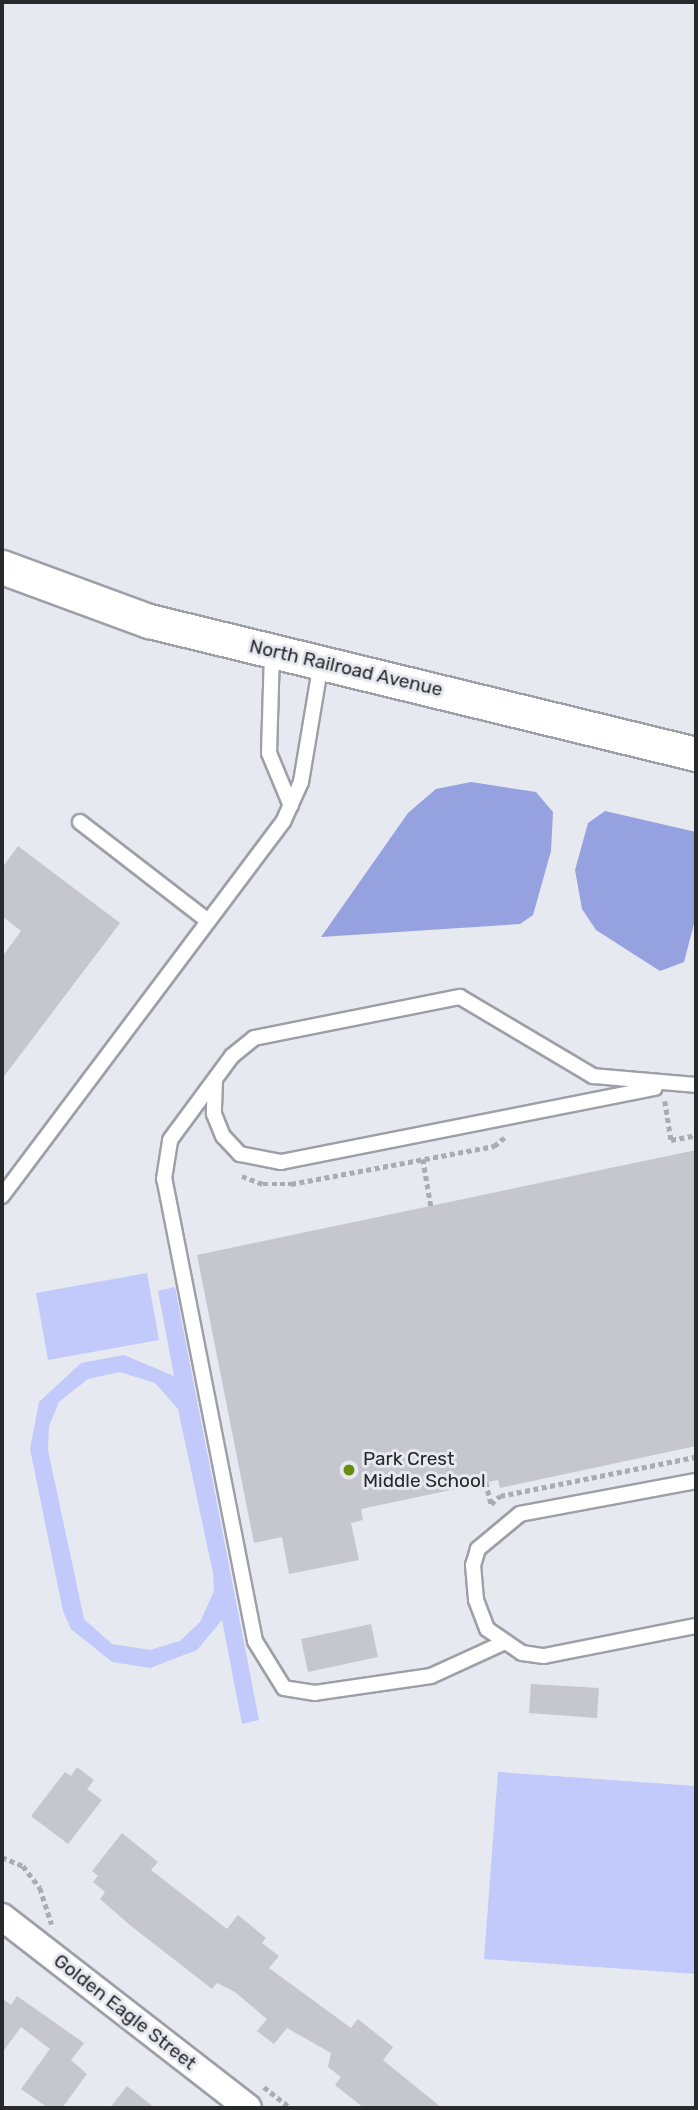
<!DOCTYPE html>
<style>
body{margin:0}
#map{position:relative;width:698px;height:2110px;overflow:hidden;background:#e7e9f0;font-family:Rubik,sans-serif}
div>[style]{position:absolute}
.green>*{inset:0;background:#c1cafb}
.water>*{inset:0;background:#96a1df}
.building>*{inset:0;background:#c5c6ce}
.path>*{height:4.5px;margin-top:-2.25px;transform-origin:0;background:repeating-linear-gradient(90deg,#aaacb2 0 5px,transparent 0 8.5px)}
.roads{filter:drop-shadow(2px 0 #9e9fa7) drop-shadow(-2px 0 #9e9fa7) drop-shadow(0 2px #9e9fa7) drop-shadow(0 -2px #9e9fa7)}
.service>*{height:14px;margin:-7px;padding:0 7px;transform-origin:7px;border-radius:7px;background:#fff}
.minor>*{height:26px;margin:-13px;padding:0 13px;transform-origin:13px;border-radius:13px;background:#fff}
.tertiary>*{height:33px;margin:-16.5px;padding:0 16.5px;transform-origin:16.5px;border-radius:16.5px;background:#fff}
.dots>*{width:19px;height:19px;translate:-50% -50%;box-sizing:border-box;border:4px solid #e7e9f0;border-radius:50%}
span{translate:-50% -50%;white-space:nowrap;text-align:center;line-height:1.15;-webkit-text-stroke:6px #e7e9f0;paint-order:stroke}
.street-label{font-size:19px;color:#28292c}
.poi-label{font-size:19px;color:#28292c}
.left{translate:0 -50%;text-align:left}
.frame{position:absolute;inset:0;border:4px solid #28292c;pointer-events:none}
</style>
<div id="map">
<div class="green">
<div style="clip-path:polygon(147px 1273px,159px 1340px,48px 1360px,36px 1293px)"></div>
<div style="clip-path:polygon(evenodd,175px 1287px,259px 1720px,242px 1724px,222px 1620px,197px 1650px,150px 1668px,112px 1662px,71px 1629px,63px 1611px,30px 1449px,39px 1402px,81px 1363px,124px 1355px,174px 1376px,158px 1291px,175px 1287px,120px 1372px,155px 1383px,178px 1409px,213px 1573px,214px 1591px,200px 1622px,180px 1641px,150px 1650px,112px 1644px,84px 1619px,48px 1450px,49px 1426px,59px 1402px,88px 1379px,120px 1372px)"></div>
<div style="clip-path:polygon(498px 1772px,696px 1786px,696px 1974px,484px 1959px)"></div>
</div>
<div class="water">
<div style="clip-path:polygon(471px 782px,536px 792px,553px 812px,551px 851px,533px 915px,520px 924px,321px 937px,408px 813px,436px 789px)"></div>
<div style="clip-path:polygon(605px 811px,696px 832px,696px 916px,684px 962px,660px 971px,596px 930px,582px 909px,575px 870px,588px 823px)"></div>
</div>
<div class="building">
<div style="clip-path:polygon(18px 846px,120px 923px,2px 1079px,2px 957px,21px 931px,2px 916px,2px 868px)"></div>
<div style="clip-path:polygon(696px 1150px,696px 1446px,500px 1488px,498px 1480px,361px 1509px,363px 1520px,351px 1523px,359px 1560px,289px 1574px,282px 1537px,254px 1543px,197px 1255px)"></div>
<div style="clip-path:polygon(371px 1624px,378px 1657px,308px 1672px,301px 1639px)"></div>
<div style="clip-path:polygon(531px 1684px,599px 1688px,597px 1718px,529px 1713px)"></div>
<div style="clip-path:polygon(77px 1767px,94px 1780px,87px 1789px,102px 1800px,68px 1844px,31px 1816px,65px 1772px,71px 1776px)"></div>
<div style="clip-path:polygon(122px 1833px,158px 1862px,151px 1870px,227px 1929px,238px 1915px,266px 1938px,262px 1943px,279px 1956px,269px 1968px,351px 2028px,358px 2019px,393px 2047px,383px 2060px,442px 2108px,364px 2108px,335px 2085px,341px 2077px,328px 2067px,331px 2053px,287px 2028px,274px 2044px,257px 2031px,267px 2019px,235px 1992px,217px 1983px,212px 1989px,131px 1926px,100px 1899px,105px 1892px,93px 1882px,98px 1876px,92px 1871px)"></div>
<div style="clip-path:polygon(17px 1996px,84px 2043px,71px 2060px,87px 2074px,62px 2108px,48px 2108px,21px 2089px,50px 2049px,21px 2027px,2px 2053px,2px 1998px,11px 2005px)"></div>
<div style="clip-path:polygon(127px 2086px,155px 2108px,110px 2108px)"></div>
</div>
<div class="path">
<div style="left:665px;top:1101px;width:39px;rotate:81deg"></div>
<div style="left:671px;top:1140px;width:25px;rotate:-11deg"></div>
<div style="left:423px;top:1159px;width:48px;rotate:80.3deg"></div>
<div style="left:242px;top:1176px;width:22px;rotate:21deg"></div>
<div style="left:263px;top:1184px;width:28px"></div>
<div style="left:291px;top:1184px;width:207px;rotate:-10.6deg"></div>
<div style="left:494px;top:1146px;width:14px;rotate:-39deg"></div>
<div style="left:486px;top:1482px;width:23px;rotate:77deg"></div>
<div style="left:491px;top:1504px;width:12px;rotate:-42deg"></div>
<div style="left:500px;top:1496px;width:200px;rotate:-11.3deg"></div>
<div style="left:2px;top:1857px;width:23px;rotate:23deg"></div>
<div style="left:23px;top:1866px;width:28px;rotate:52deg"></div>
<div style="left:40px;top:1888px;width:38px;rotate:72deg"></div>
<div style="left:264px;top:2087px;width:34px;rotate:38deg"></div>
</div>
<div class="roads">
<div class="service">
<div style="left:272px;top:652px;width:101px;rotate:91.7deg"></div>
<div style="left:269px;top:753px;width:57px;rotate:67.5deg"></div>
<div style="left:80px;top:822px;width:160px;rotate:37.7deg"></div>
<div style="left:215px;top:1080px;width:34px;rotate:92deg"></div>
<div style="left:214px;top:1114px;width:24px;rotate:68deg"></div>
<div style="left:223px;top:1136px;width:25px;rotate:47deg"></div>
<div style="left:240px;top:1154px;width:42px;rotate:11deg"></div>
<div style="left:281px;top:1162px;width:381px;rotate:-11.2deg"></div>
<div style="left:2px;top:1196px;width:468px;rotate:-53.1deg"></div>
<div style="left:283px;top:822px;width:44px;rotate:-65.8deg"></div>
<div style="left:301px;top:782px;width:121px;rotate:-80.5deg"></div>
<div style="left:696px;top:1481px;width:179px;rotate:169.4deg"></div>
<div style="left:520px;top:1514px;width:55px;rotate:140.2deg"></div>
<div style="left:478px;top:1549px;width:17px;rotate:107deg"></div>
<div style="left:473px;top:1565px;width:35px;rotate:85deg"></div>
<div style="left:476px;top:1600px;width:31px;rotate:69deg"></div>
<div style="left:487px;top:1629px;width:42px;rotate:34.4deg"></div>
<div style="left:522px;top:1653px;width:22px;rotate:8deg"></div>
<div style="left:544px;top:1656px;width:155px;rotate:-11.2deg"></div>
<div style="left:503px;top:1643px;width:79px;rotate:155.4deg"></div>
<div style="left:431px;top:1676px;width:117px;rotate:171.7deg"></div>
<div style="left:315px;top:1693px;width:31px;rotate:-171deg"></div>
<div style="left:284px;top:1688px;width:55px;rotate:-121.7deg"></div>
<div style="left:255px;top:1641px;width:471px;rotate:-101.1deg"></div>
<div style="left:164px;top:1179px;width:39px;rotate:-81deg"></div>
<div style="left:170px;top:1140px;width:104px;rotate:-53.6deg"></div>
<div style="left:232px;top:1056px;width:28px;rotate:-39deg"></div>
<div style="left:254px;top:1038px;width:210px;rotate:-11.3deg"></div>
<div style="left:460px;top:997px;width:155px;rotate:30.7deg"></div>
<div style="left:593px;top:1076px;width:103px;rotate:5deg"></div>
</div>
<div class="minor">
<div style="left:2px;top:1917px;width:311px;rotate:37.8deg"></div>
</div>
<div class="tertiary">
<div style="left:2px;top:567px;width:157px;rotate:20.2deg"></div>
<div style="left:149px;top:621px;width:563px;rotate:13.67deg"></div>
</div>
</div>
<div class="dots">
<div style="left:349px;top:1470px;background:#688b12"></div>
</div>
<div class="street-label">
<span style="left:346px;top:668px;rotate:13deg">North Railroad Avenue</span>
<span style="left:125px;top:2012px;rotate:38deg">Golden Eagle Street</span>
</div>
<div class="poi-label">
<span class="left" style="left:363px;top:1470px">Park Crest<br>Middle School</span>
</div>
<div class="frame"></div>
</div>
